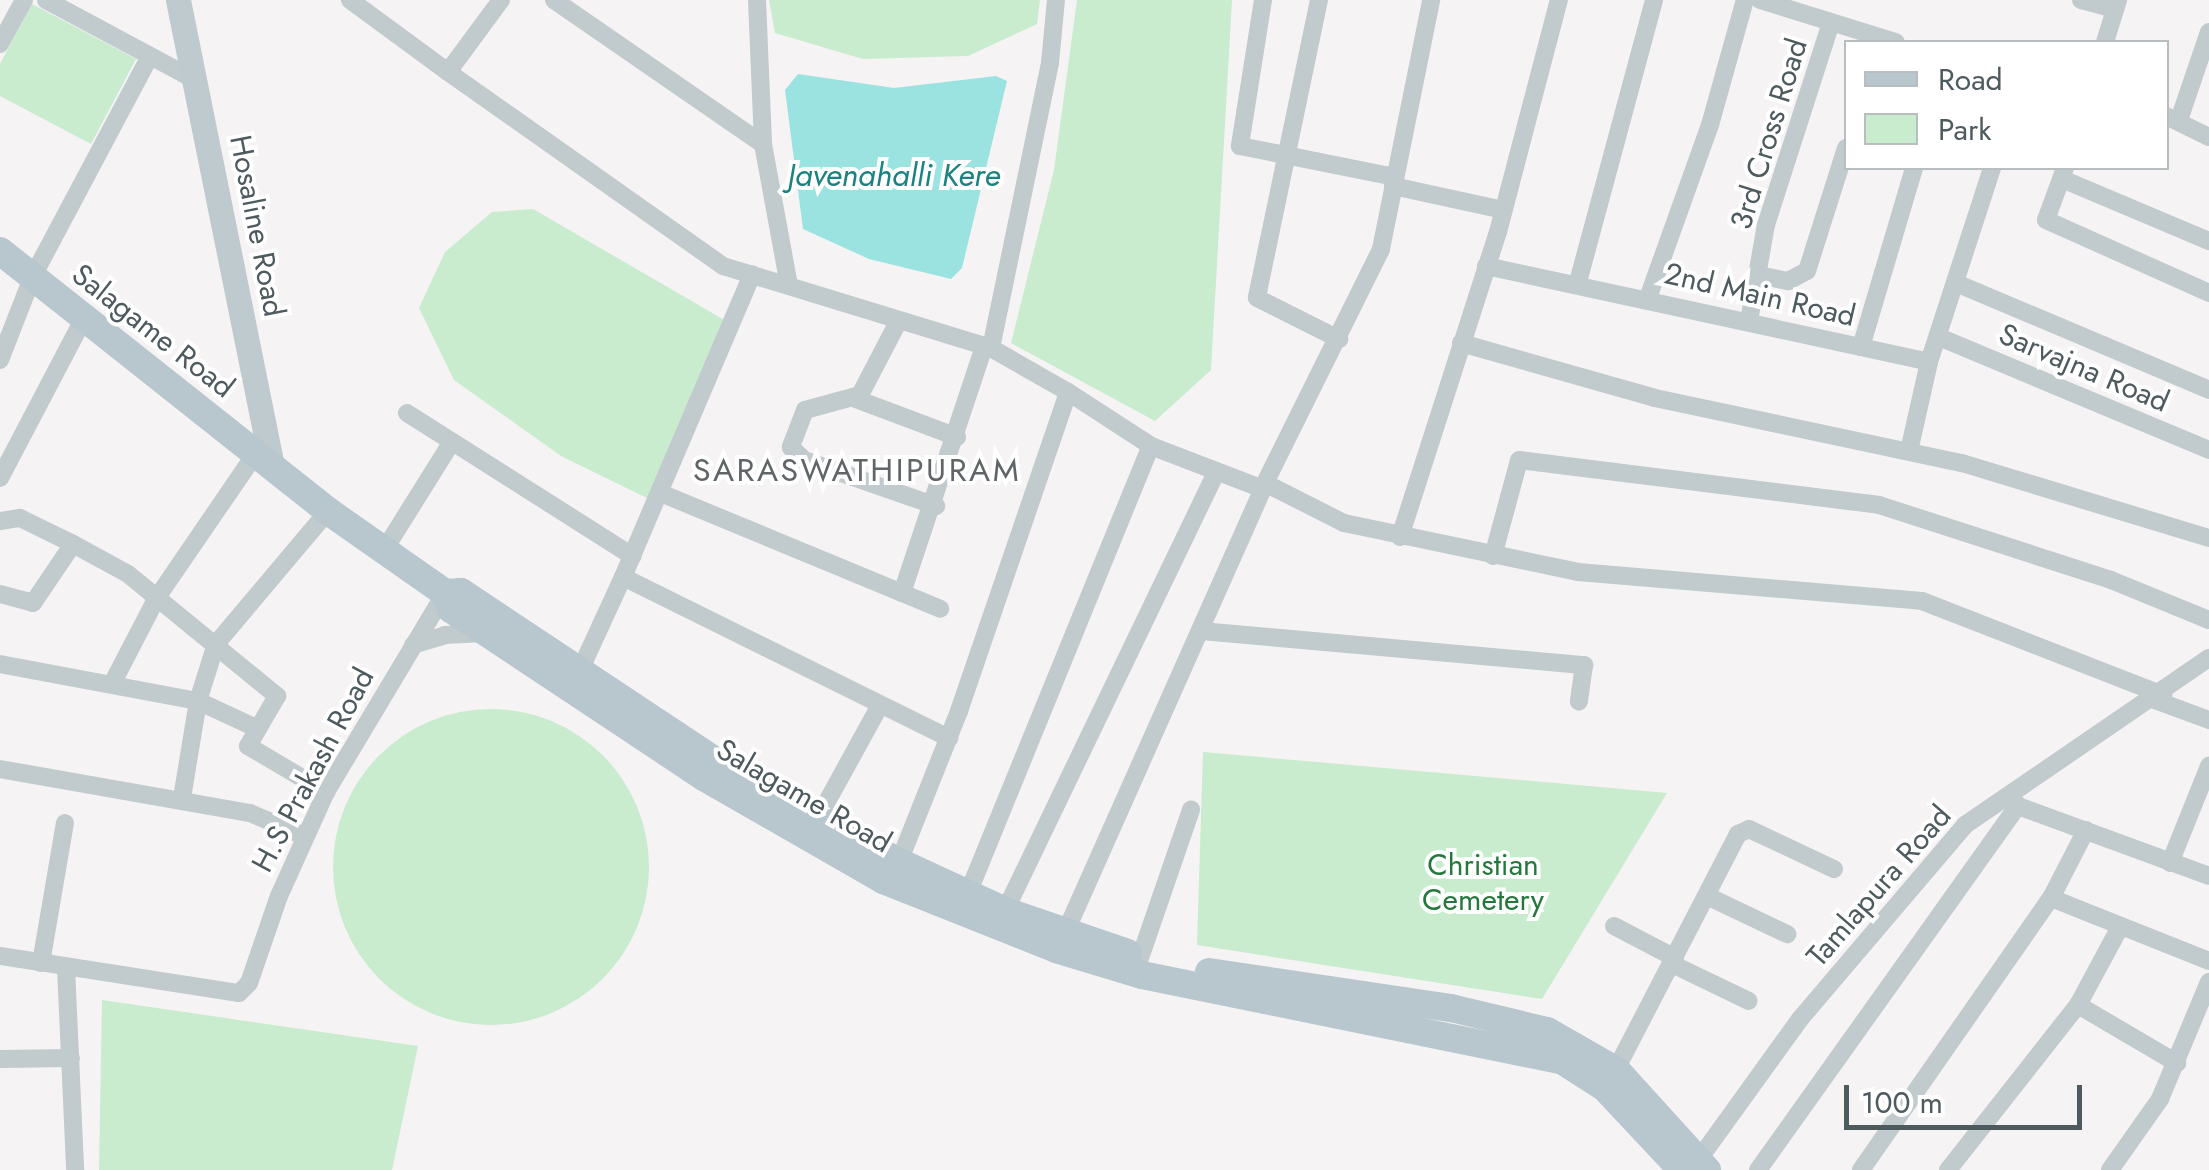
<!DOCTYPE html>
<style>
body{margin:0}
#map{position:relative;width:2209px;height:1170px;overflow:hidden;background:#f5f3f4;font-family:Jost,sans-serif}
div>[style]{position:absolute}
.green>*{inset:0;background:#c9ebce}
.round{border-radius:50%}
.water>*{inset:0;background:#9be3e1}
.street>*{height:18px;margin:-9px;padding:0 9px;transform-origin:9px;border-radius:9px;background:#c1cacd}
.secondary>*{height:25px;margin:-12.5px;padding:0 12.5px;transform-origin:12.5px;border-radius:12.5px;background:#bfcace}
.primary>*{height:28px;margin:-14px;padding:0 14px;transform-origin:14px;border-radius:14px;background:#b7c7cd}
span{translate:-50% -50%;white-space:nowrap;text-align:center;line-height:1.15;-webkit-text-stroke:8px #fff;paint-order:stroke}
.street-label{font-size:30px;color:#4d5a5e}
.park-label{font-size:30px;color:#25783b}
.water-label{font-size:32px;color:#1c8280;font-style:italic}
.neighbourhood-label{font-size:32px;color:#606567;letter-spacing:2.5px}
.legend{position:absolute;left:1844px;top:40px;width:325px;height:130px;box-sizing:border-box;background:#fff;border:2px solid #b8bdbf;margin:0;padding:12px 18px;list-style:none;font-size:30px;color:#4d5a5e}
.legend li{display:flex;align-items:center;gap:20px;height:50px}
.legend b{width:50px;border:2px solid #b8bdbf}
.scale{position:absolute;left:1844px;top:1085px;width:238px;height:45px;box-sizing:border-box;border:5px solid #4d5a5e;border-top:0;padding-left:12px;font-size:30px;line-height:35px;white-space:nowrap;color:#4d5a5e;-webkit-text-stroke:8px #fff;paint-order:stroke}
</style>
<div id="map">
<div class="green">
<div style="clip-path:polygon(769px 0,1040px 0,1037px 24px,968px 56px,863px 59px,775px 33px)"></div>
<div style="clip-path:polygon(1077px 0,1232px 0,1211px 370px,1155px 421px,1011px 343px,1054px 170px)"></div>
<div style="clip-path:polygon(32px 4px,136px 59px,91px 144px,0 96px,0 64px)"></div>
<div style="clip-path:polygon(533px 209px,726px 321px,651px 500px,561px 456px,454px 380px,419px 308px,445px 252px,492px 212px)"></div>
<div class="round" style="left:333px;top:709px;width:316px;height:316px"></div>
<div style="clip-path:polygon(1203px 752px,1667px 793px,1542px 999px,1197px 945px)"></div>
<div style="clip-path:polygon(102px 1000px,418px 1046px,392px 1170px,99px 1170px)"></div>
</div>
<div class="water">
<div style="clip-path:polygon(798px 74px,894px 88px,996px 76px,1007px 81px,962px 268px,951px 279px,869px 259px,803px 229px,785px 90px)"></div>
</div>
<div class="street">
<div style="left:46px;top:0;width:169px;rotate:28.2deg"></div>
<div style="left:350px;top:0;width:122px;rotate:36.3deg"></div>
<div style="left:501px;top:0;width:89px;rotate:126.4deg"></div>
<div style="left:448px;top:72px;width:337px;rotate:35.2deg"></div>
<div style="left:723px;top:266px;width:280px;rotate:17deg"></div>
<div style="left:554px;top:0;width:254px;rotate:34.6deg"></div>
<div style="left:763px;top:144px;width:143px;rotate:79.6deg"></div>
<div style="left:757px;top:0;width:144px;rotate:87.6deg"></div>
<div style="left:1263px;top:0;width:148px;rotate:99deg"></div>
<div style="left:1240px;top:146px;width:158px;rotate:11.3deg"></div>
<div style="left:1319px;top:0;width:304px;rotate:101.8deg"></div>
<div style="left:1257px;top:298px;width:92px;rotate:26.6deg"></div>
<div style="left:1760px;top:0;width:142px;rotate:17.2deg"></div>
<div style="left:2081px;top:0;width:35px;rotate:15deg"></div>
<div style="left:2105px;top:42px;width:44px;rotate:-72.8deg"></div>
<div style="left:0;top:44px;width:50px;rotate:-61.4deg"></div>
<div style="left:2166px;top:116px;width:48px;rotate:26deg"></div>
<div style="left:2179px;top:120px;width:93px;rotate:-71.2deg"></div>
<div style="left:2065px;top:168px;width:55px;rotate:110.1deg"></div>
<div style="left:2046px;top:220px;width:179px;rotate:24.1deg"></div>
<div style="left:2062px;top:179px;width:160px;rotate:22.9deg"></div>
<div style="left:1393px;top:186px;width:113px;rotate:12.3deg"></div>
<div style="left:1486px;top:266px;width:453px;rotate:12.2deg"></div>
<div style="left:1759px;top:275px;width:30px;rotate:12deg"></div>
<div style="left:1788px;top:281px;width:21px;rotate:-28deg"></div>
<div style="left:1807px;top:271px;width:129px;rotate:-72.4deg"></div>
<div style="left:1578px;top:282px;width:292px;rotate:-74.9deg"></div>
<div style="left:1956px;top:283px;width:275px;rotate:22.9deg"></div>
<div style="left:1648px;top:298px;width:184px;rotate:-70.3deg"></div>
<div style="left:1710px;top:125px;width:130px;rotate:-74.4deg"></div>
<div style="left:1749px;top:321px;width:97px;rotate:-80deg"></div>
<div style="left:1766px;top:225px;width:213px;rotate:-72.2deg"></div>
<div style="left:898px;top:322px;width:82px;rotate:117.5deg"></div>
<div style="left:860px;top:395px;width:57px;rotate:164.7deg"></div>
<div style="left:805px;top:410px;width:40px;rotate:111deg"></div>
<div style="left:791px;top:447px;width:18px;rotate:45deg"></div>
<div style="left:804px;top:460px;width:140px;rotate:19.2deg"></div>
<div style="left:1939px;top:337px;width:293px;rotate:22.7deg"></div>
<div style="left:1461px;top:343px;width:202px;rotate:15.8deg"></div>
<div style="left:1655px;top:398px;width:314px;rotate:12deg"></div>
<div style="left:1962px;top:463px;width:258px;rotate:16.9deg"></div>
<div style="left:1861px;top:347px;width:187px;rotate:-73.5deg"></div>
<div style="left:0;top:360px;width:88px;rotate:-68.7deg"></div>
<div style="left:32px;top:278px;width:251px;rotate:-62deg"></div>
<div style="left:1068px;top:392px;width:99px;rotate:33deg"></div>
<div style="left:856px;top:399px;width:108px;rotate:20.6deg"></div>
<div style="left:407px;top:413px;width:267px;rotate:32.4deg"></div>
<div style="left:1909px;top:451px;width:91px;rotate:-77.3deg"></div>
<div style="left:1929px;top:362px;width:204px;rotate:-72deg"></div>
<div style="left:0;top:478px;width:181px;rotate:-62.3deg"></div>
<div style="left:1265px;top:483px;width:89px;rotate:26.9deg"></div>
<div style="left:1344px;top:523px;width:239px;rotate:11.8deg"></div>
<div style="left:1578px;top:572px;width:345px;rotate:4.8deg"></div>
<div style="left:1922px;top:601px;width:259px;rotate:21.3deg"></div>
<div style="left:663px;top:494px;width:300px;rotate:22.5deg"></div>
<div style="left:0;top:521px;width:20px;rotate:-9deg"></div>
<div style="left:20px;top:518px;width:59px;rotate:26.1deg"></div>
<div style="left:1400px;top:537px;width:320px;rotate:-72.2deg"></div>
<div style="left:1498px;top:232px;width:240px;rotate:-75.3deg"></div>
<div style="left:383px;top:552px;width:128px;rotate:-58deg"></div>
<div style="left:1493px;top:556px;width:99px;rotate:-74.8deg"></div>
<div style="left:1519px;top:460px;width:363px;rotate:7.1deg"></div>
<div style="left:1879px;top:505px;width:244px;rotate:17.9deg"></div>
<div style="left:2111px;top:580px;width:106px;rotate:22.2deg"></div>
<div style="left:623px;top:577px;width:329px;rotate:-66.9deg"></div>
<div style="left:902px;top:593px;width:260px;rotate:-71.6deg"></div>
<div style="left:0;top:594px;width:34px;rotate:15deg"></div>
<div style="left:33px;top:603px;width:71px;rotate:-55.9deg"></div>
<div style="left:73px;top:544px;width:63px;rotate:28.6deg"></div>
<div style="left:128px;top:574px;width:193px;rotate:39.3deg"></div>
<div style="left:277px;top:696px;width:58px;rotate:120.1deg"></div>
<div style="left:248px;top:746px;width:91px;rotate:30.5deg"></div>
<div style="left:1201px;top:631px;width:385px;rotate:5.1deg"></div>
<div style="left:1584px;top:665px;width:37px;rotate:98deg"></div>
<div style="left:413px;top:645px;width:34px;rotate:-17deg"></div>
<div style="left:445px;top:635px;width:40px;rotate:-2.9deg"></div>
<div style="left:0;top:664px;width:201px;rotate:10.6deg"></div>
<div style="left:198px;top:701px;width:66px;rotate:25deg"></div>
<div style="left:577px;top:677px;width:110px;rotate:-65.3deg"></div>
<div style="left:623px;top:577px;width:364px;rotate:26.3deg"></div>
<div style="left:112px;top:684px;width:96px;rotate:-62.6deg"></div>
<div style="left:156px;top:599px;width:177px;rotate:-55.6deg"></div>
<div style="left:2155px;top:700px;width:58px;rotate:20.3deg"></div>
<div style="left:0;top:769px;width:254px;rotate:10deg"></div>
<div style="left:250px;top:813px;width:59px;rotate:23.1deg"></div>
<div style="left:182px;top:798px;width:98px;rotate:-80.6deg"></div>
<div style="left:198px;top:701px;width:60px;rotate:-72.5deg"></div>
<div style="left:216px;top:644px;width:174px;rotate:-49.9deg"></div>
<div style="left:2012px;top:798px;width:10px;rotate:53deg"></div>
<div style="left:2018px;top:806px;width:203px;rotate:20.1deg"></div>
<div style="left:818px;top:818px;width:129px;rotate:-61.2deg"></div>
<div style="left:2086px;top:830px;width:76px;rotate:117.2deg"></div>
<div style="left:2051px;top:898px;width:170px;rotate:21.7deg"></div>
<div style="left:899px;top:862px;width:162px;rotate:-68.3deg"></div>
<div style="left:959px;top:711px;width:337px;rotate:-71.1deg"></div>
<div style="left:1068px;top:392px;width:89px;rotate:-150.3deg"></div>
<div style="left:991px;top:348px;width:291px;rotate:-78.3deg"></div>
<div style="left:1050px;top:63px;width:63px;rotate:-84.6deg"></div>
<div style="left:2170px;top:863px;width:105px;rotate:-68.1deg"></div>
<div style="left:967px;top:896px;width:486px;rotate:-67.8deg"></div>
<div style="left:1151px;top:446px;width:120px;rotate:21deg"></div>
<div style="left:1707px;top:896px;width:89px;rotate:25.4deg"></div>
<div style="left:1005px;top:911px;width:488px;rotate:-64.3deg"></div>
<div style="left:1614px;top:926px;width:69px;rotate:27.7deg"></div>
<div style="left:1066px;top:931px;width:490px;rotate:-66deg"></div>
<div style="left:1265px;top:483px;width:261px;rotate:-63.6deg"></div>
<div style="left:1381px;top:249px;width:254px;rotate:-78.6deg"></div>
<div style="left:0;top:956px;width:242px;rotate:8.8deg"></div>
<div style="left:239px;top:993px;width:14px;rotate:-45deg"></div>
<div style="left:249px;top:983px;width:92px;rotate:-71deg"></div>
<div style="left:279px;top:896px;width:114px;rotate:-65.7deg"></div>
<div style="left:326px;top:792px;width:232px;rotate:-59.1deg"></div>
<div style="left:1140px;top:958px;width:157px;rotate:-71deg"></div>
<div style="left:41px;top:963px;width:142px;rotate:-80.3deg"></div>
<div style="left:1672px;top:964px;width:85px;rotate:25.7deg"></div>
<div style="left:66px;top:968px;width:202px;rotate:87.4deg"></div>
<div style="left:2078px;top:1005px;width:115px;rotate:30.4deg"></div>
<div style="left:0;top:1059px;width:71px;rotate:-0.8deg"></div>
<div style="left:1611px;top:1079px;width:276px;rotate:-62.6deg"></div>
<div style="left:1738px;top:834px;width:12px;rotate:-24deg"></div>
<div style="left:1749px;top:829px;width:94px;rotate:25.2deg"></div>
<div style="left:1694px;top:1166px;width:181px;rotate:-54.2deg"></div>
<div style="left:1800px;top:1019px;width:255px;rotate:-49.6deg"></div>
<div style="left:1965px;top:825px;width:296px;rotate:-34.4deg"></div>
<div style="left:1758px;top:1170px;width:447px;rotate:-54.5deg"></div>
<div style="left:1861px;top:1170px;width:332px;rotate:-55.1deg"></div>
<div style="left:1948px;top:1170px;width:210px;rotate:-51.8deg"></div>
<div style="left:2078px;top:1005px;width:89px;rotate:-61.7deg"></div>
<div style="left:2110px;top:1170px;width:87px;rotate:-54.8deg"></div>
<div style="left:2160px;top:1099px;width:127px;rotate:-67.3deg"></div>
</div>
<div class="secondary">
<div style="left:178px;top:0;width:474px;rotate:78.6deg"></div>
</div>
<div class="primary">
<div style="left:0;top:251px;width:419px;rotate:38.4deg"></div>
<div style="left:328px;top:511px;width:143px;rotate:35deg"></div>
<div style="left:445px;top:593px;width:17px;rotate:69deg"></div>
<div style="left:451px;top:609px;width:304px;rotate:33.6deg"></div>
<div style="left:704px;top:777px;width:207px;rotate:29.9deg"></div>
<div style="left:883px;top:880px;width:186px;rotate:21.7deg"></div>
<div style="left:1056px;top:949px;width:90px;rotate:16.8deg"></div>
<div style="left:1142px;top:975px;width:430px;rotate:11.5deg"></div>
<div style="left:1563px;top:1061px;width:50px;rotate:32.7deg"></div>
<div style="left:1605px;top:1088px;width:112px;rotate:46.8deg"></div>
<div style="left:445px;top:593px;width:16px;rotate:-4deg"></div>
<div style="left:461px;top:592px;width:318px;rotate:33.6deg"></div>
<div style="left:726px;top:768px;width:197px;rotate:28.5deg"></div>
<div style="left:899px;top:862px;width:117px;rotate:24.8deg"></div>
<div style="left:1005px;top:911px;width:130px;rotate:18.9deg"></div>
<div style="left:1209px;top:972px;width:245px;rotate:8.5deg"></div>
<div style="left:1451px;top:1008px;width:99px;rotate:13.5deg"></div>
<div style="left:1547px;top:1031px;width:81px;rotate:29.7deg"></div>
<div style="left:1617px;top:1071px;width:134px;rotate:47.7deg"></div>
</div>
<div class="street-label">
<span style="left:1769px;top:134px;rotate:-73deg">3rd Cross Road</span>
<span style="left:257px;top:226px;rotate:79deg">Hosaline Road</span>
<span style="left:1760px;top:295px;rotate:13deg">2nd Main Road</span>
<span style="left:153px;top:331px;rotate:38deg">Salagame Road</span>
<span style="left:2084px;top:368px;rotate:23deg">Sarvajna Road</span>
<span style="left:313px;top:770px;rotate:-62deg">H.S Prakash Road</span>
<span style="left:804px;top:796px;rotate:30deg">Salagame Road</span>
<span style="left:1879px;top:886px;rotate:-49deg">Tamlapura Road</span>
</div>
<div class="park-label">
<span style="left:1483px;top:882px">Christian<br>Cemetery</span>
</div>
<div class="water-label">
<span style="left:894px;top:175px">Javenahalli Kere</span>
</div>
<div class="neighbourhood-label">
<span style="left:857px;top:470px">SARASWATHIPURAM</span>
</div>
<ul class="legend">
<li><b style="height:12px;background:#b7c7cd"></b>Road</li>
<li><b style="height:28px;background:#c9ebce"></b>Park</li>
</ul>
<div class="scale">100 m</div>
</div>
